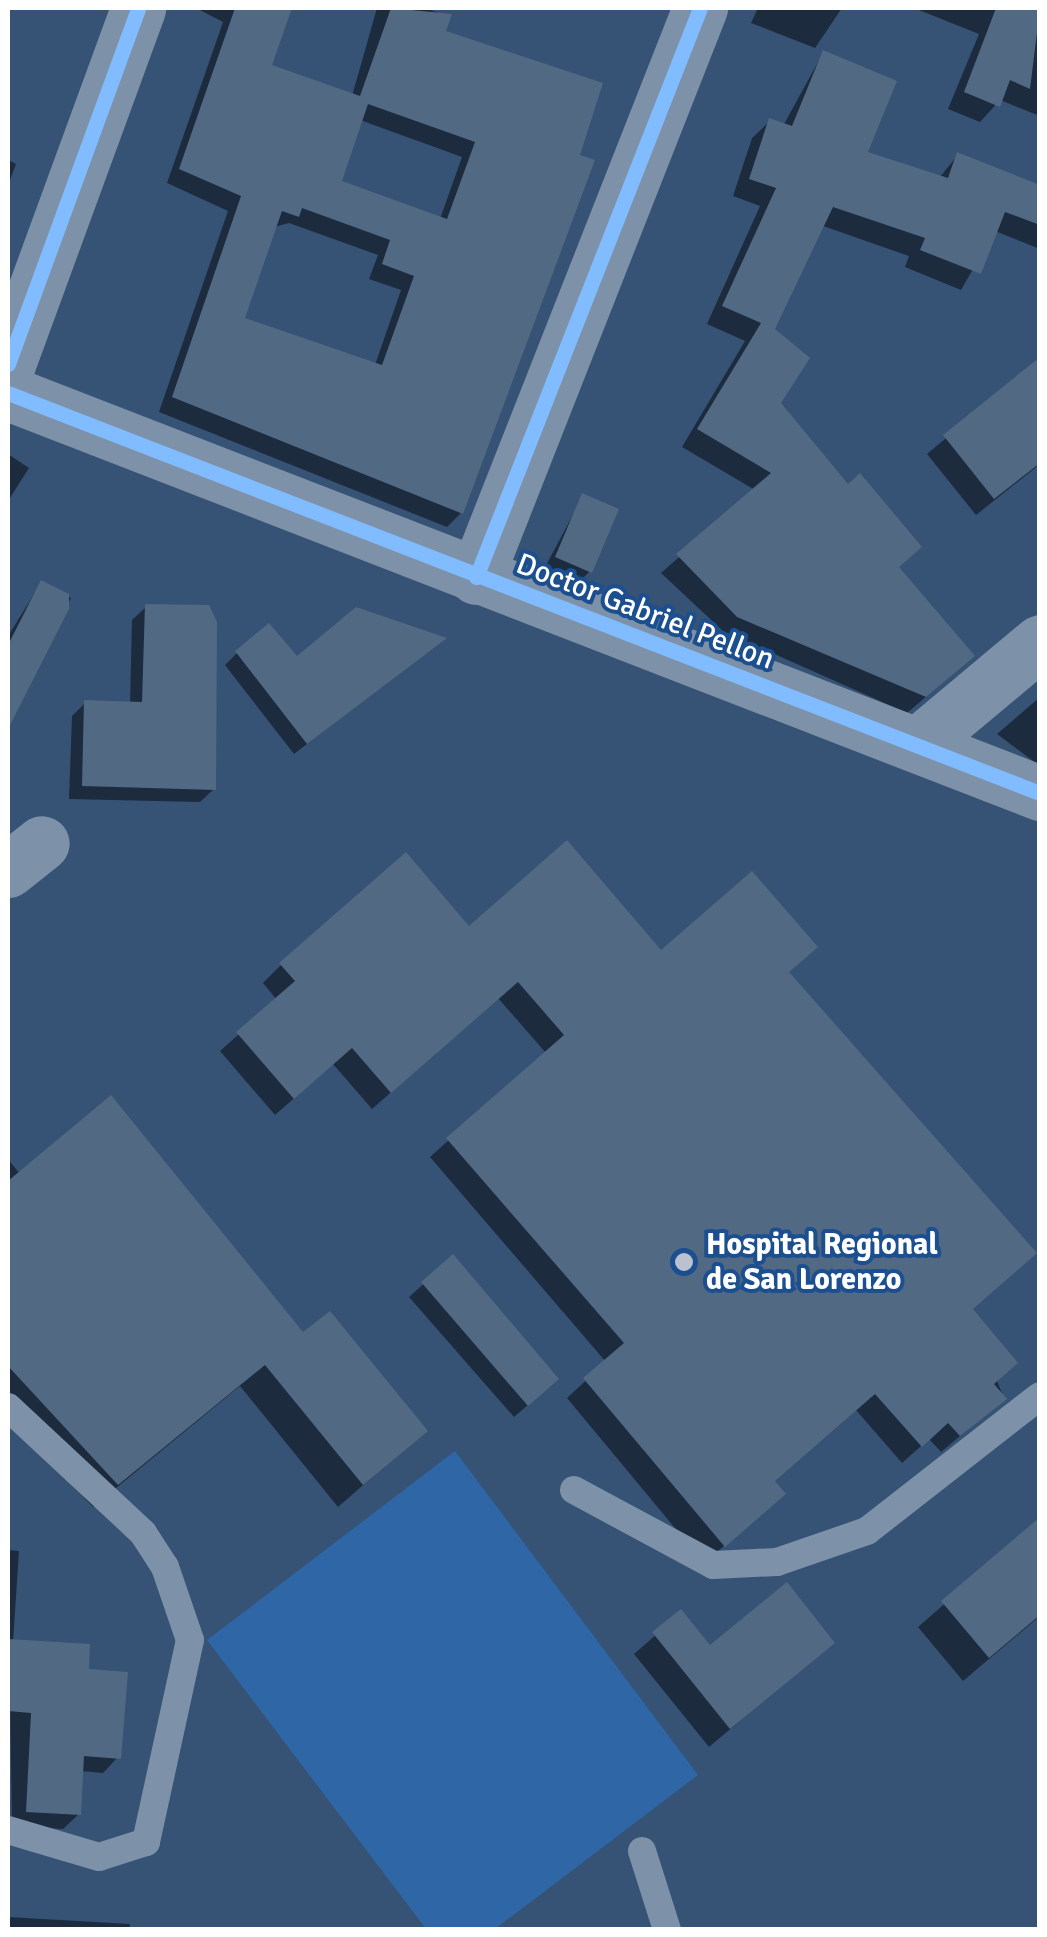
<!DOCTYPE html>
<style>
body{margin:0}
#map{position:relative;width:1047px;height:1937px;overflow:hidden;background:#365274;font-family:Signika,sans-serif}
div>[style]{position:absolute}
.green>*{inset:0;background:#2f66a5}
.shadow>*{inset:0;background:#0007}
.building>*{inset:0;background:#526984}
.service>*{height:28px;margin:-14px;padding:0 14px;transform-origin:14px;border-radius:14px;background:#7d92a8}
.minor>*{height:55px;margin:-27.5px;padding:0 27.5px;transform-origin:27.5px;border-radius:27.5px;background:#7d92a8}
.tertiary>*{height:55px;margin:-27.5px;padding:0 27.5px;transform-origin:27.5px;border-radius:27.5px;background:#7d92a8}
.cycleway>*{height:15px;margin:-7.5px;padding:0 7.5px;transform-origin:7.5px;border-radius:7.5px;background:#80bcff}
.dots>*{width:28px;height:28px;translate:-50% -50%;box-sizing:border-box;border:5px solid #1b4f8f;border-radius:50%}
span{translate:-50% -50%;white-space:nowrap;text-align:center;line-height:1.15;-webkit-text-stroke:8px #1b4f8f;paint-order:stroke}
.street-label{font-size:30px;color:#fff}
.poi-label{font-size:30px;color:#fff;font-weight:700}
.left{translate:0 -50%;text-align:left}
.frame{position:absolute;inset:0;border:10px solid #fff;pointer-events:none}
</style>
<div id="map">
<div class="green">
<div style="clip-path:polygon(455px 1451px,698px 1775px,495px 1929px,426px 1929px,207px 1640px)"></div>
</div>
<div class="shadow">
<div style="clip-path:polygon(evenodd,196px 8px,289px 8px,269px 66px,352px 96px,377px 8px,424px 8px,448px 16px,443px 32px,600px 84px,461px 513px,447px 527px,159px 412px,228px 211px,167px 183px,223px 22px,196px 8px,360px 120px,462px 157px,440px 219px,339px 182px,360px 120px,196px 8px,289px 223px,378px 255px,369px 279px,401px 290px,375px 365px,242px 320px,274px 227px,289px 223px)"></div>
<div style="clip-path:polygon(758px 8px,842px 8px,815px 48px,751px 23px)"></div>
<div style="clip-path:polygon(914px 8px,1040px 8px,1040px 116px,1000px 100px,980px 122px,948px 109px,979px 34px)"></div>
<div style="clip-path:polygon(823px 53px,865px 153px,939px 178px,958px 155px,1040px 187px,1040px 249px,995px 231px,961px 290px,905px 267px,909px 256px,823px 226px,772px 330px,778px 404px,897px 568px,954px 673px,907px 713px,723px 631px,661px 573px,755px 490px,682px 447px,745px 341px,707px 324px,760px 206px,733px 196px,752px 138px,770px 121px,783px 126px)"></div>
<div style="clip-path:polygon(8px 160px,16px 164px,8px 185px)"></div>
<div style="clip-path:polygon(1040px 360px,1040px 464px,976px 515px,927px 454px)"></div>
<div style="clip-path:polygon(8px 454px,29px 468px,8px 501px)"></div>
<div style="clip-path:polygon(583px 496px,589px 572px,576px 585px,543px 571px)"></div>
<div style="clip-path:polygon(41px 583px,71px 598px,8px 724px,8px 636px)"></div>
<div style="clip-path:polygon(146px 607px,214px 789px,200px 802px,69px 799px,72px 716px,85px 703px,130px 704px,132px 620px)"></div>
<div style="clip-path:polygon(442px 639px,294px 754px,225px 665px,237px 653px,297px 659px)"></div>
<div style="clip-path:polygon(1040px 697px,1040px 766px,997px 734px)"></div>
<div style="clip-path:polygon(469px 929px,786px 973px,970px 1310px,1004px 1399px,941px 1452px,929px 1439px,902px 1463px,856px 1410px,772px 1482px,764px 1512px,704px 1563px,567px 1398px,606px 1362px,430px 1157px,546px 1053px,498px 998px,372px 1109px,333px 1064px,275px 1115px,220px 1051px,277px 1000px,263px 983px,281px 965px)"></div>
<div style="clip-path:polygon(8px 1159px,20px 1174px,425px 1431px,338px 1507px,240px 1386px,93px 1507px,8px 1419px)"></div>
<div style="clip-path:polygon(453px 1258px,543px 1392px,514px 1417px,409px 1297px)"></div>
<div style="clip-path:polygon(1040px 1521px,1040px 1616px,963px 1681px,918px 1627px)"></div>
<div style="clip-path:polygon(8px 1550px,19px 1551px,13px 1642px,86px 1671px,118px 1757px,103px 1773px,81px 1771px,79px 1814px,63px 1829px,12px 1826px)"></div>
<div style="clip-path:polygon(681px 1613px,710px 1648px,832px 1643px,709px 1747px,634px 1654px)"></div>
<div style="clip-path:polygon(8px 1917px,130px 1924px,129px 1930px,8px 1930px)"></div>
</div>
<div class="building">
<div style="clip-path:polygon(evenodd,235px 8px,292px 8px,272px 65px,360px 96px,391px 8px,452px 14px,446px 31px,603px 83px,580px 155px,595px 160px,463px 514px,172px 397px,241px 196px,179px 169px,235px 8px,368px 104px,475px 142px,447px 219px,342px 181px,368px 104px,235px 8px,302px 208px,390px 240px,382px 264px,414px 276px,382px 365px,245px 318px,282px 211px,299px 217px,302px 208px)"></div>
<div style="clip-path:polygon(996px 8px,1040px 8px,1030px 89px,1010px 80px,1000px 107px,964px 92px)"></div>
<div style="clip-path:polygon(823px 50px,897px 81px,868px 152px,948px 178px,957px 152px,1040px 185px,1040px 225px,1005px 212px,981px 274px,920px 250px,925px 238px,833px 207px,775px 329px,810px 358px,781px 403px,848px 484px,860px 473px,922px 547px,899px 567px,975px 656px,926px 697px,737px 617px,676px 554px,771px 473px,697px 429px,761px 323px,722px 306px,776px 188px,749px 179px,769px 118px,792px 126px)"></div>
<div style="clip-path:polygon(1040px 357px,1040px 463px,994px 499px,943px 435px)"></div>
<div style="clip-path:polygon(582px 493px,619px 509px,592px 573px,555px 557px)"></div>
<div style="clip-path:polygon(41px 580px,69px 594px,69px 609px,8px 729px,8px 645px)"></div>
<div style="clip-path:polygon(145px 604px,209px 605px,217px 622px,216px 790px,82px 786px,84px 700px,142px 702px)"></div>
<div style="clip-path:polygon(356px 607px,447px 638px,307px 744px,235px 651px,269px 623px,297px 656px)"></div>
<div style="clip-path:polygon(567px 840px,661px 950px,752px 871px,818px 947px,789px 972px,1037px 1253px,973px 1309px,1018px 1363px,994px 1384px,1007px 1399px,960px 1436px,948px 1423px,922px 1447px,875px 1394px,775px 1481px,786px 1494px,725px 1547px,583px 1378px,624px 1343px,446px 1138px,564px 1035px,518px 982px,391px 1093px,352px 1048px,294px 1099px,236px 1032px,295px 981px,279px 963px,406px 852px,469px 926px)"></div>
<div style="clip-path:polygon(111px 1095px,303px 1332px,330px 1311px,428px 1431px,363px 1485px,265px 1365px,118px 1485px,8px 1366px,8px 1181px)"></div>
<div style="clip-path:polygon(453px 1254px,559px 1379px,528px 1406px,421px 1282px)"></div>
<div style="clip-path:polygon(1040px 1517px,1040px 1615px,989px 1658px,941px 1601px)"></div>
<div style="clip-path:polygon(787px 1582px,835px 1643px,730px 1729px,652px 1632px,681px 1609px,710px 1645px)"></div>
<div style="clip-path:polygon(8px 1639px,90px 1644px,89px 1669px,128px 1672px,121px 1759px,84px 1756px,81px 1815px,26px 1812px,31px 1713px,8px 1711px)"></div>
</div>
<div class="service">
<div style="left:8px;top:1407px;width:185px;rotate:43deg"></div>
<div style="left:143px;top:1533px;width:40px;rotate:57.1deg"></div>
<div style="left:165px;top:1567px;width:77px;rotate:71.1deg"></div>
<div style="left:190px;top:1640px;width:207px;rotate:102.3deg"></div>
<div style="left:146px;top:1842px;width:49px;rotate:162.3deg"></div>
<div style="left:99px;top:1857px;width:95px;rotate:-163.5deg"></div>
<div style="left:574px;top:1490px;width:158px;rotate:28.3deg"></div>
<div style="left:713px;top:1565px;width:64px;rotate:-2.7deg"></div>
<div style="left:777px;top:1562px;width:95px;rotate:-19deg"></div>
<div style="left:867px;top:1531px;width:219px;rotate:-38deg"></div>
<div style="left:642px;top:1851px;width:83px;rotate:72.4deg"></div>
</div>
<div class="minor">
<div style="left:8px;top:364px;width:379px;rotate:-69.9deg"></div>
<div style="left:917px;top:745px;width:160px;rotate:-39.9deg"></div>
<div style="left:8px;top:870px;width:43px;rotate:-38.5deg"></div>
</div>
<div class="tertiary">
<div style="left:8px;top:393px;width:1107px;rotate:21.19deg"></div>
<div style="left:476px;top:577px;width:612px;rotate:-68.51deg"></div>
</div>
<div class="cycleway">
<div style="left:8px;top:364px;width:379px;rotate:-69.9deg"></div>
<div style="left:8px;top:393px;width:1107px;rotate:21.19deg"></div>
<div style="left:476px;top:577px;width:612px;rotate:-68.51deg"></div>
</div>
<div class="dots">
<div style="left:684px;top:1262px;background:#b9c2ce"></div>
</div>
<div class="street-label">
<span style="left:645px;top:612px;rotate:21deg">Doctor Gabriel Pellon</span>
</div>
<div class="poi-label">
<span class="left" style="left:706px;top:1262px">Hospital Regional<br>de San Lorenzo</span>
</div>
<div class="frame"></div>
</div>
